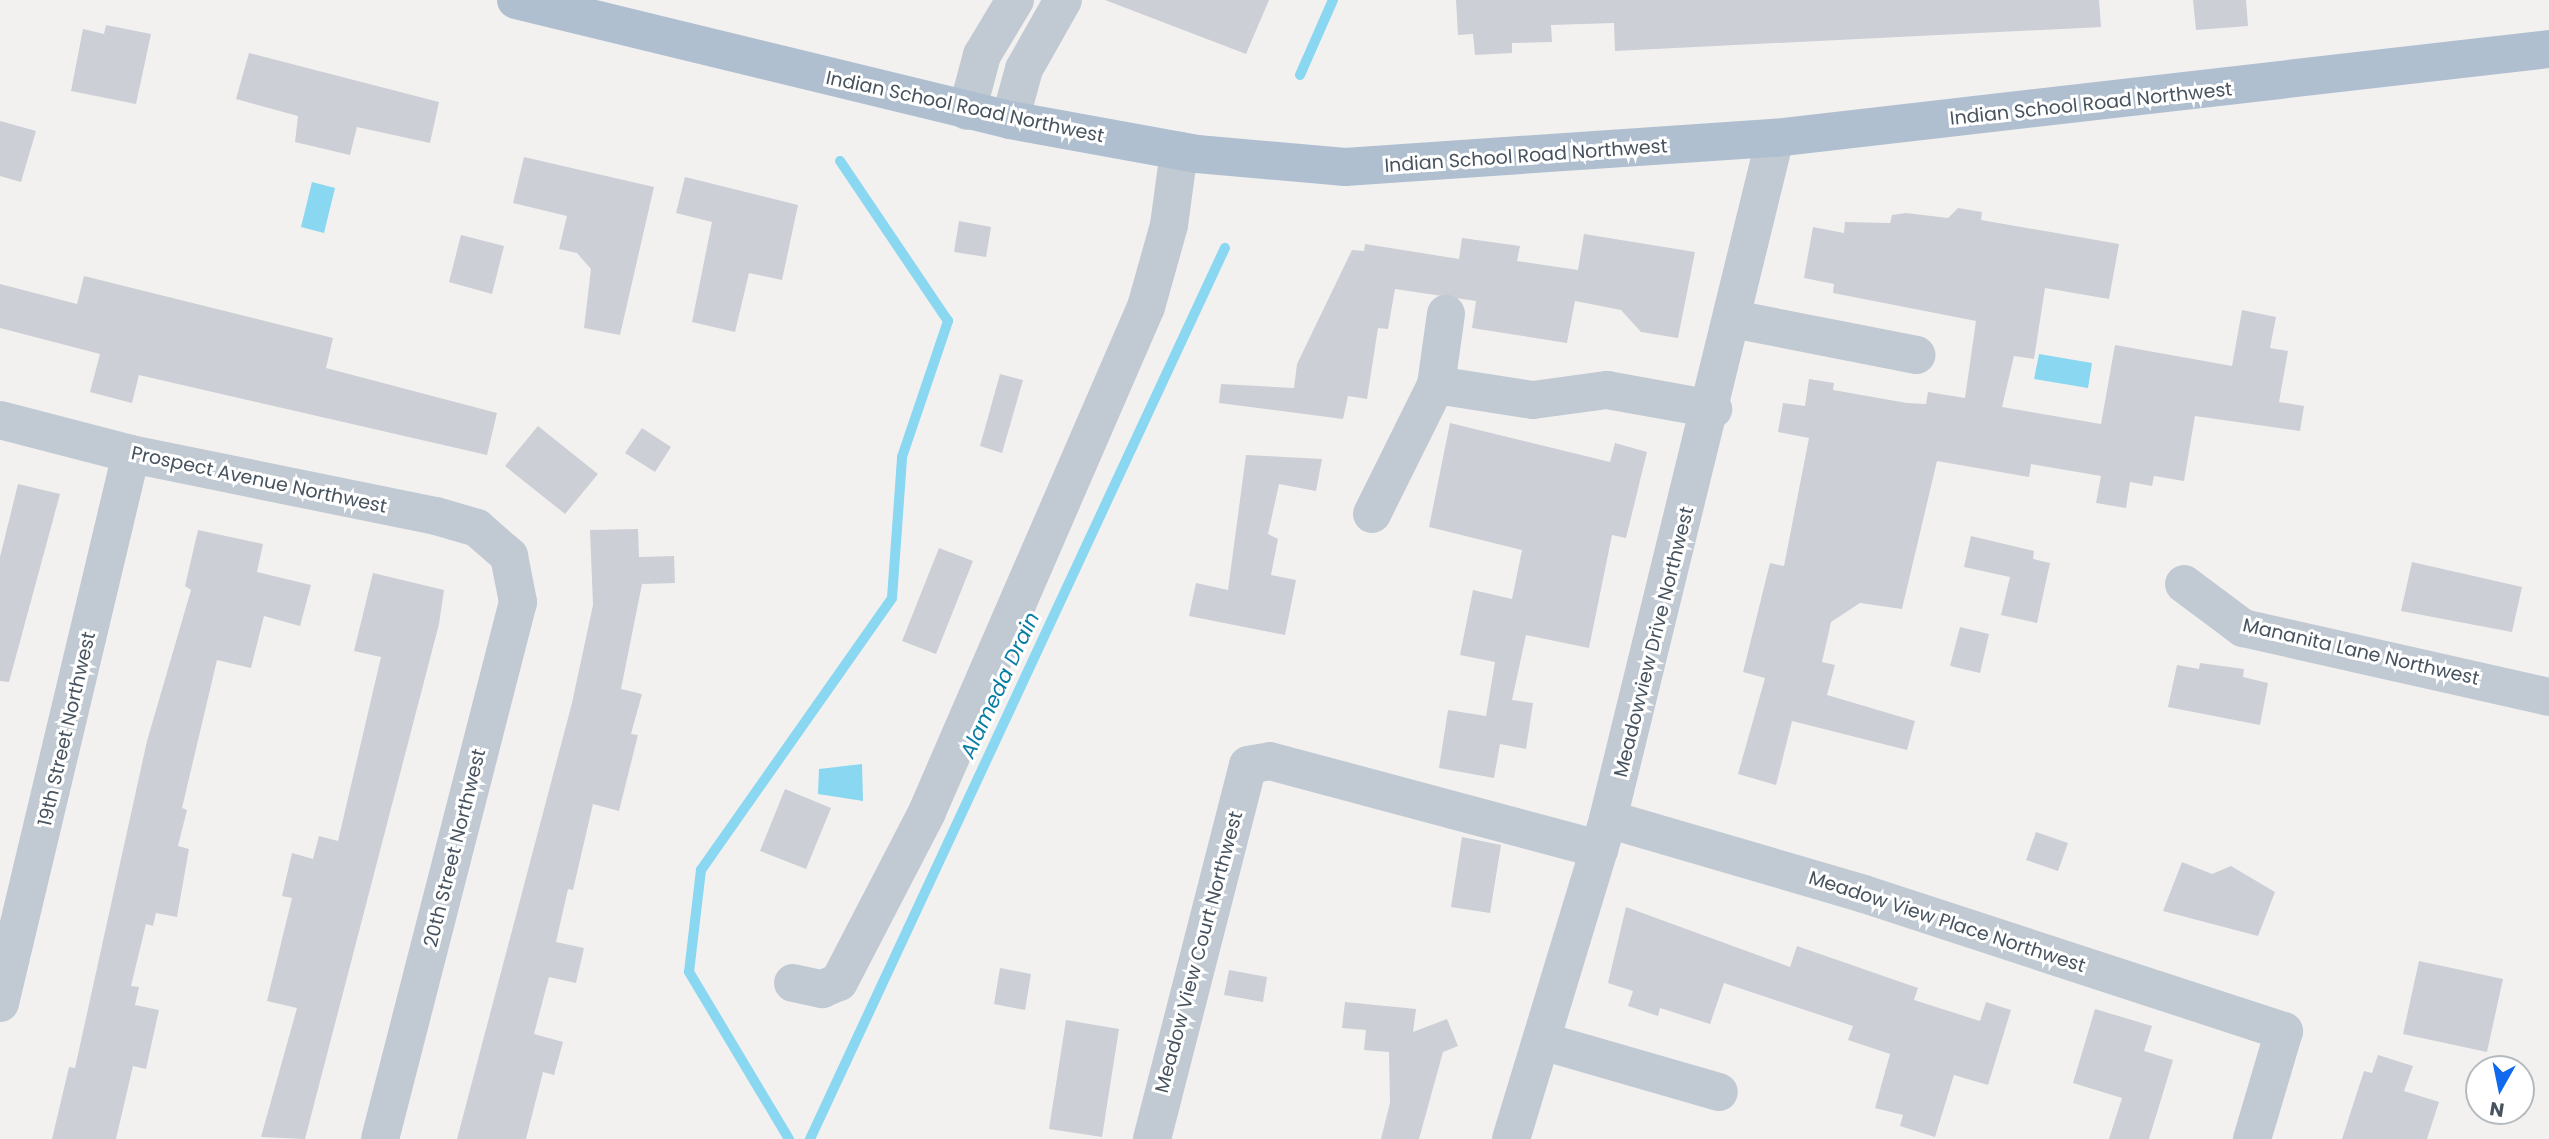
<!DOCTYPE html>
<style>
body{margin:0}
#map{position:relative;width:2549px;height:1139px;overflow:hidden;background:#f3f1f0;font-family:Poppins,sans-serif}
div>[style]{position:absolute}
.water>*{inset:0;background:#89d7f1}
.stream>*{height:10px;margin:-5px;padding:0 5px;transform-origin:5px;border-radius:5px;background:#89d7f1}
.building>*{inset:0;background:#cccfd6}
.minor>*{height:38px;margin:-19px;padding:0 19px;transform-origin:19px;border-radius:19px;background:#c1cad3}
.major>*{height:38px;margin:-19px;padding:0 19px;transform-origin:19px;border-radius:19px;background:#afbfd0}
span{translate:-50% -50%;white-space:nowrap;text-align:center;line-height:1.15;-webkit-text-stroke:6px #fff;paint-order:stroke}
.street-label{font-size:19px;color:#47535f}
.water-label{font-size:21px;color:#077da4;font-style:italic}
.north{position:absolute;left:2465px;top:1055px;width:70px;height:70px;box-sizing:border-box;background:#fff;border:2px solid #b5babf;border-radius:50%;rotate:189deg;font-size:19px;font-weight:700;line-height:28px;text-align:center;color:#47535f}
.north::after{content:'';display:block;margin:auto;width:24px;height:32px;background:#1169ed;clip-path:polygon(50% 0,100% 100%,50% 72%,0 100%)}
</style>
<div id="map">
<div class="water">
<div style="clip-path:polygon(312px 182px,335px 188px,324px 233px,301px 227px)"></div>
<div style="clip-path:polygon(2039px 354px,2092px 363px,2088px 388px,2034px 379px)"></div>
<div style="clip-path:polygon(862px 764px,863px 801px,818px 794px,819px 769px)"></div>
</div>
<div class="stream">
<div style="left:1300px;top:75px;width:82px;rotate:-66.3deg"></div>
<div style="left:789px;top:1139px;width:195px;rotate:-120.9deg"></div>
<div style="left:689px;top:972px;width:103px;rotate:-83.3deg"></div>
<div style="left:701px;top:870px;width:332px;rotate:-54.9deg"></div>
<div style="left:892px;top:598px;width:141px;rotate:-85.9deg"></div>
<div style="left:902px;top:457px;width:144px;rotate:-71.3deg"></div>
<div style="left:948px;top:321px;width:193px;rotate:-124deg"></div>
<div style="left:810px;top:1139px;width:983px;rotate:-65.03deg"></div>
</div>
<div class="building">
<div style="clip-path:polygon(1105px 0,1269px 0,1246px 54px)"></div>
<div style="clip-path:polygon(1456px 0,2099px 0,2101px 27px,1615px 51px,1614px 23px,1551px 25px,1552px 42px,1512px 43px,1512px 53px,1475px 55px,1473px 34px,1458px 35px)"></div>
<div style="clip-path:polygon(2193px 0,2246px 0,2248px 26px,2196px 30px)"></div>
<div style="clip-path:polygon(106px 25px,151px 34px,136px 104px,71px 91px,83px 29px,104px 34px)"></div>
<div style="clip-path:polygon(249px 53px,439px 102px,430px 143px,357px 127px,350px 155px,295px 142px,298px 116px,236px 99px)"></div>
<div style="clip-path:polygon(0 121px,36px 131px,21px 182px,0 176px)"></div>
<div style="clip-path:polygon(524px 157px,654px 187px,620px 335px,584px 328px,591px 269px,577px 253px,559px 249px,567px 216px,513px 203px)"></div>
<div style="clip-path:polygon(685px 177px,798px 205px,782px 280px,749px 273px,735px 332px,692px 322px,712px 222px,676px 213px)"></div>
<div style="clip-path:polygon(1958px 208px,1982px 212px,1981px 220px,2119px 244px,2109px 299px,2045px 288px,2034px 359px,2014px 356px,2002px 407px,2101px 424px,2115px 345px,2232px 366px,2242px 310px,2276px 317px,2270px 348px,2288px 351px,2279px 402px,2304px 406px,2300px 431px,2195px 416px,2184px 481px,2154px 476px,2152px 486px,2130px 482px,2126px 508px,2096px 503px,2101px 476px,2031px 464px,2029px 477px,1937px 461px,1902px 609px,1860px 603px,1831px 622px,1822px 662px,1835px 665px,1827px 695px,1915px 721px,1907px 750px,1792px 721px,1776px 785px,1738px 774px,1765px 678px,1743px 672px,1770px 563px,1784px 566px,1809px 438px,1778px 432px,1783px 403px,1805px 406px,1809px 379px,1834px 383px,1833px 390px,1907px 403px,1926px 404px,1928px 392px,1965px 398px,1976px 321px,1833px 293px,1834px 284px,1804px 278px,1813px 227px,1844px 233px,1845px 222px,1890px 223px,1892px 215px,1906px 213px,1948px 218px)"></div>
<div style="clip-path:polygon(959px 221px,991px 227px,986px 257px,954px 252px)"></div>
<div style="clip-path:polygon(1584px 234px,1695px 252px,1678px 338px,1641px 332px,1621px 310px,1575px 301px,1567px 343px,1472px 328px,1476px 301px,1395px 289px,1388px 329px,1378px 328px,1367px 399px,1348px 396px,1343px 419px,1219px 403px,1221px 384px,1294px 388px,1297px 364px,1352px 250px,1364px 251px,1365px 244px,1459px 259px,1462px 238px,1520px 246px,1517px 261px,1578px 270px)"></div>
<div style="clip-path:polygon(461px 235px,504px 246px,492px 294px,449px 282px)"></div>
<div style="clip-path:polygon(84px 276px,333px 338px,326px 368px,497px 413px,487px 455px,139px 375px,132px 403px,90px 392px,100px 354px,0 328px,0 284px,77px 304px)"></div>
<div style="clip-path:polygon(1000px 374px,1023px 380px,1002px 453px,980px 446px)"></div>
<div style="clip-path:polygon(1450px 423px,1610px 462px,1615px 443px,1647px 452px,1626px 538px,1612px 535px,1589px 648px,1526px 635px,1512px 700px,1533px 703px,1526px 749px,1500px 744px,1494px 778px,1439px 768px,1448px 710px,1486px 716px,1495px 662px,1460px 655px,1473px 590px,1512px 599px,1522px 550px,1429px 527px)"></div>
<div style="clip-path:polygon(538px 426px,598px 474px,565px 514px,505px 466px)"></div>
<div style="clip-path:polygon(642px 428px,671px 447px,655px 472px,625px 453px)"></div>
<div style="clip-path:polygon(1246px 455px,1322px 459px,1316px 491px,1279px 484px,1268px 534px,1278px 539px,1271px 575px,1296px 580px,1285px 635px,1189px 616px,1196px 583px,1228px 590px)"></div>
<div style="clip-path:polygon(18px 484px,60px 494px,9px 682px,0 681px,0 557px)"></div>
<div style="clip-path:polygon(638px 529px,639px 557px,674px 556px,675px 583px,642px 584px,621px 689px,642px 694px,631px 734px,638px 735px,619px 811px,593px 804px,573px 890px,568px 889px,556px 942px,584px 948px,576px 983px,549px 977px,534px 1034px,563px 1042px,554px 1075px,543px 1072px,526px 1139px,457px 1139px,572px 703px,593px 605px,590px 530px)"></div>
<div style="clip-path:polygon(198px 530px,263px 544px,257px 572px,311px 585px,300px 626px,264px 616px,251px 668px,217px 660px,182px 808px,187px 810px,178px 846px,189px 849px,177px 917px,156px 913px,153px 926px,146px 924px,131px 986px,139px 987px,135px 1005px,159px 1010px,146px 1069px,133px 1066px,116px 1139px,52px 1139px,69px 1067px,75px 1068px,147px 741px,191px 590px,185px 586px)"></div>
<div style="clip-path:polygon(1971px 536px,2034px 551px,2033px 559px,2050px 563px,2037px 623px,2001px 615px,2010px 577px,1964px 567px)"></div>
<div style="clip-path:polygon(939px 548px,973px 561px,936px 654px,902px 641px)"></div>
<div style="clip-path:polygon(2412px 562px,2522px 587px,2512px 632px,2401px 611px)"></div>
<div style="clip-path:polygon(373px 573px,444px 590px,439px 624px,305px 1139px,261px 1137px,297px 1008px,267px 1001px,292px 898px,282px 896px,292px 853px,313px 859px,319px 836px,338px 841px,381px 657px,354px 651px)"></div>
<div style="clip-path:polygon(1960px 627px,1989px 634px,1980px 673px,1950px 666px)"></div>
<div style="clip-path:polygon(2200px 663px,2244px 669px,2243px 677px,2268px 683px,2260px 725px,2168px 707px,2177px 665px,2199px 669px)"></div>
<div style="clip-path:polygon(785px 789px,831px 808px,806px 869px,760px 851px)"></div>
<div style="clip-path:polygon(2036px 832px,2068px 843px,2058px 871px,2026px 860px)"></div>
<div style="clip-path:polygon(1462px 837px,1501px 845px,1490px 913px,1451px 907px)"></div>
<div style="clip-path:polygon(2182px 862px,2212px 874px,2231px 866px,2275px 892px,2258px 936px,2163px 911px)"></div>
<div style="clip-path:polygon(1626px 907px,1790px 967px,1797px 946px,1918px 988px,1914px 1000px,1980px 1021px,1986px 1002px,2011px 1010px,1988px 1085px,1954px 1075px,1935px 1137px,1900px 1126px,1903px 1115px,1875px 1108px,1890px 1054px,1848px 1040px,1853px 1026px,1724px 983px,1710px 1024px,1660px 1008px,1658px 1016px,1628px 1006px,1633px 991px,1608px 983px)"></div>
<div style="clip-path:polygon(2419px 961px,2503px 979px,2487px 1052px,2403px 1034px)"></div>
<div style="clip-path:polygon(1000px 968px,1031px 974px,1025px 1010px,994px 1004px)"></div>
<div style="clip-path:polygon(1229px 970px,1267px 977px,1263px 1002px,1224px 995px)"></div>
<div style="clip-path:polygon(1345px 1002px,1416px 1009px,1413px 1032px,1447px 1019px,1458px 1046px,1443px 1052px,1419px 1139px,1381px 1139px,1390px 1103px,1389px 1052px,1364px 1050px,1366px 1030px,1342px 1028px)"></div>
<div style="clip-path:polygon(2095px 1009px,2152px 1026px,2144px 1051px,2173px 1060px,2149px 1139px,2109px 1139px,2122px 1098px,2073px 1083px)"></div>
<div style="clip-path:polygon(1066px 1020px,1119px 1029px,1102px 1137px,1049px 1129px)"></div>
<div style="clip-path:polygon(2378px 1055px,2413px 1066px,2404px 1091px,2439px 1102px,2427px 1139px,2342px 1139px,2364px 1071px,2372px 1073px)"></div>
</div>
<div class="minor">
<div style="left:967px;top:111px;width:58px;rotate:-75deg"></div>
<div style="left:982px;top:55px;width:64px;rotate:-59deg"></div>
<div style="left:1010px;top:120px;width:53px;rotate:-74.6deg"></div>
<div style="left:1024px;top:69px;width:79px;rotate:-60.5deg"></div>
<div style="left:1733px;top:319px;width:187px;rotate:11.1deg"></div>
<div style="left:1436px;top:385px;width:72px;rotate:-82deg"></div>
<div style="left:0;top:420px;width:135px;rotate:14.5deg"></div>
<div style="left:131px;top:454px;width:311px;rotate:11.5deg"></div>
<div style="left:436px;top:516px;width:43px;rotate:16.3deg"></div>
<div style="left:477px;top:528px;width:43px;rotate:41.2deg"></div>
<div style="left:509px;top:556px;width:47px;rotate:78.9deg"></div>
<div style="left:518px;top:602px;width:554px;rotate:104.41deg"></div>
<div style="left:1372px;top:514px;width:144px;rotate:-63.6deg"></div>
<div style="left:1436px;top:385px;width:98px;rotate:8.8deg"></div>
<div style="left:1533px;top:400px;width:75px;rotate:-7.7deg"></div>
<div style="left:1607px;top:390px;width:108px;rotate:10.2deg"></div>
<div style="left:2184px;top:584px;width:74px;rotate:36.7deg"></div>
<div style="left:2243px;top:628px;width:314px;rotate:12.7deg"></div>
<div style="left:1608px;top:819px;width:267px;rotate:16.3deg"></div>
<div style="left:1864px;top:894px;width:442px;rotate:18.1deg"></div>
<div style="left:2284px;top:1031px;width:113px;rotate:106.5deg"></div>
<div style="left:793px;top:983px;width:30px;rotate:12deg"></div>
<div style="left:822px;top:989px;width:18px;rotate:-22deg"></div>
<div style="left:839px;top:982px;width:191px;rotate:-62.6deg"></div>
<div style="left:927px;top:812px;width:550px;rotate:-66.56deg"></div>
<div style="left:1146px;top:307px;width:85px;rotate:-74.3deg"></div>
<div style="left:1169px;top:225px;width:75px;rotate:-82.3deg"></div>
<div style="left:0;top:1003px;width:564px;rotate:-76.58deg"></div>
<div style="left:1542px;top:1041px;width:184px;rotate:16.1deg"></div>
<div style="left:1152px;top:1139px;width:386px;rotate:-75.6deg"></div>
<div style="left:1248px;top:765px;width:22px;rotate:-10deg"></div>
<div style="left:1270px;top:761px;width:341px;rotate:15deg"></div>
<div style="left:1511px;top:1139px;width:334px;rotate:-73.1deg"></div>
<div style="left:1608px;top:819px;width:701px;rotate:-76.22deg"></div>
</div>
<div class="major">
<div style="left:516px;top:0;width:508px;rotate:13.65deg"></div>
<div style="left:1010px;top:120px;width:190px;rotate:10.3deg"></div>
<div style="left:1197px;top:154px;width:149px;rotate:5deg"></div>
<div style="left:1345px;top:167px;width:431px;rotate:-3.9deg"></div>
<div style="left:1775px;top:138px;width:779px;rotate:-6.56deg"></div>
</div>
<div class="street-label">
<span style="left:2091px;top:104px;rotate:-6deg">Indian School Road Northwest</span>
<span style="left:965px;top:107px;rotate:12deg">Indian School Road Northwest</span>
<span style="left:1526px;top:156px;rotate:-4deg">Indian School Road Northwest</span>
<span style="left:259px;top:480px;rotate:12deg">Prospect Avenue Northwest</span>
<span style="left:1654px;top:642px;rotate:-76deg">Meadowview Drive Northwest</span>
<span style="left:2361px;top:652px;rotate:13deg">Mananita Lane Northwest</span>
<span style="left:67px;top:729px;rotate:-77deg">19th Street Northwest</span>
<span style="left:455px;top:848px;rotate:-76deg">20th Street Northwest</span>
<span style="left:1947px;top:922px;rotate:18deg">Meadow View Place Northwest</span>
<span style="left:1199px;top:952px;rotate:-75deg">Meadow View Court Northwest</span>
</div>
<div class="water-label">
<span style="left:1000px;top:685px;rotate:-65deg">Alameda Drain</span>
</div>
<div class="north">N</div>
</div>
